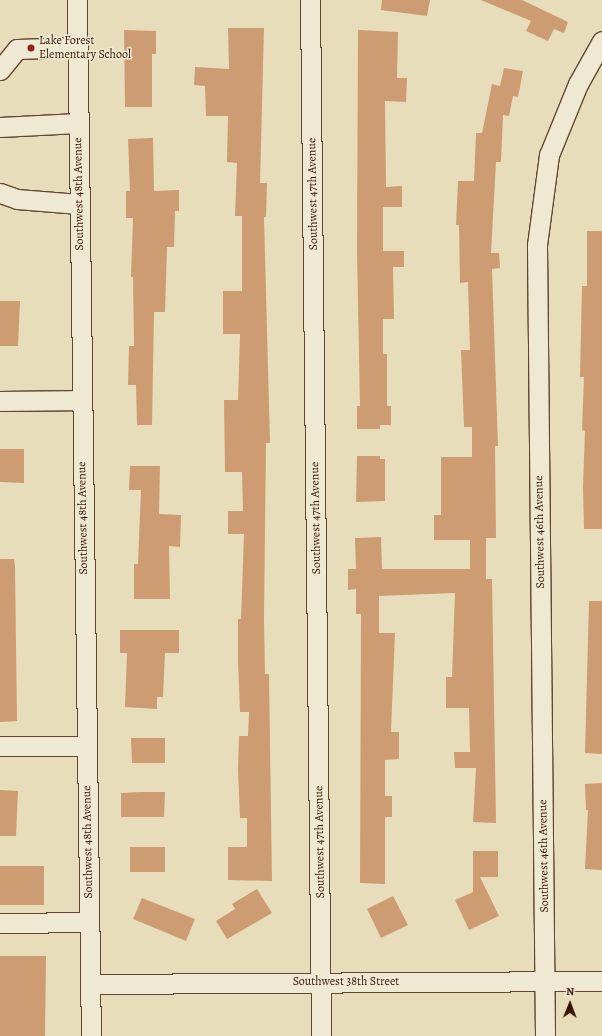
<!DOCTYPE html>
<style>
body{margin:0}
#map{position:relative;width:602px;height:1036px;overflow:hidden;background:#e7ddbb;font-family:Alegreya,serif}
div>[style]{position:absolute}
.building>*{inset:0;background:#ce9c72}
.roads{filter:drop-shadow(1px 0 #624831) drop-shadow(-1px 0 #624831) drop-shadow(0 1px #624831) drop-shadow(0 -1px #624831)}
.minor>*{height:19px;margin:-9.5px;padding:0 9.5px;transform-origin:9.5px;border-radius:9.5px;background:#efe9d3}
.dots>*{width:11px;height:11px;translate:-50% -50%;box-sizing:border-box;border:2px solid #efe9d3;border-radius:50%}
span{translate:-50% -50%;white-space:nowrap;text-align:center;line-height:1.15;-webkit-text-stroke:3px #efe9d3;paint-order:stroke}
.poi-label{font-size:12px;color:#361603}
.left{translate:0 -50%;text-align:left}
.street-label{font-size:12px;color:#361603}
.north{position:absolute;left:550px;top:984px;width:40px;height:40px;-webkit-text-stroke:3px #efe9d3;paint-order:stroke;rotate:1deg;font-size:11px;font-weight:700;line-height:16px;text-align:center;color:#361603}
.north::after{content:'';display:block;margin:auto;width:14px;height:18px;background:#361603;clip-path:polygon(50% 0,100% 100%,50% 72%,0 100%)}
</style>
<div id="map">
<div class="building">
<div style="clip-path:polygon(382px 0,430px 0,427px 16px,381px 10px)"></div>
<div style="clip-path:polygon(481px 0,522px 0,568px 22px,564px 33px,554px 29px,548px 41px,526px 31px,531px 21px)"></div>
<div style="clip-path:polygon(228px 28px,264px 28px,260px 183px,267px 183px,266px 217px,264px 217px,270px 443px,266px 443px,264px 619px,265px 674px,269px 674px,272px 881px,228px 880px,228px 847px,247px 847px,247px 818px,240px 818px,238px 770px,239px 736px,248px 736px,249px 712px,240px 712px,238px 661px,238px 619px,241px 619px,244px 534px,228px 534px,228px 511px,243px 511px,242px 472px,225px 472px,224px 400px,238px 400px,240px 334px,223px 334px,223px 291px,242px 291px,242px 216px,235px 216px,237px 163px,227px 162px,228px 116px,206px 116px,205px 86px,194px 85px,195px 67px,229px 69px)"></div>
<div style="clip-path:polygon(124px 30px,156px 31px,156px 54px,152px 54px,152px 107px,125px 107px)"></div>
<div style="clip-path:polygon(358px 30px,398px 32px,397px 78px,407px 78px,406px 102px,385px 101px,386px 187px,402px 186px,402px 207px,383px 207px,383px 251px,404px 251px,404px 267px,393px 267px,394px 319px,383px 319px,383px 354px,387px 354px,387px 406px,391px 406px,391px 425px,380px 425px,380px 429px,357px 429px,357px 406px,360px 406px,357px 251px)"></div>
<div style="clip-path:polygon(504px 68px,523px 71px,518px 97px,513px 96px,509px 116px,503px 115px,501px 162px,496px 162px,491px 253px,499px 253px,500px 268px,492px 269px,498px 446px,495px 446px,496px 538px,486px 538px,486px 579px,492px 579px,496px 823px,473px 822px,476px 768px,455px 768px,454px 752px,470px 752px,469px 708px,446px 708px,446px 677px,452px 677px,455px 593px,379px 596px,379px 633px,395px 633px,391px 732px,399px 732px,399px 759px,385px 760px,385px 796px,392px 796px,392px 817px,385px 817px,385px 884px,360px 883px,361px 614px,356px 614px,356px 589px,348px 590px,348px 569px,356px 569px,355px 538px,381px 537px,382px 569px,470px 569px,470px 540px,434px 540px,434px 515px,441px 515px,441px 457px,472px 457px,472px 427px,464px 427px,461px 350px,470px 350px,468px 282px,460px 283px,459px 225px,456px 225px,458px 181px,474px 181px,476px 133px,482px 133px,492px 84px,500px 86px)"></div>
<div style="clip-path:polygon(153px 138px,154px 191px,179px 190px,179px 211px,175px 211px,174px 247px,167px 247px,165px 312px,154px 312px,152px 425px,137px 425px,136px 385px,128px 385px,129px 346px,134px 346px,133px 277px,131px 277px,133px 218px,126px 218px,126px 191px,130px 191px,128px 139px)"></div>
<div style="clip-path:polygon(587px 231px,602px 231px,602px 529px,584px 529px,583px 486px,585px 431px,582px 430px,584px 377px,580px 377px,582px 286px,587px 286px)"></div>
<div style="clip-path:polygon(0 301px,20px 301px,18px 346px,0 346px)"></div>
<div style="clip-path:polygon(0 449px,24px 449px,24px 483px,0 482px)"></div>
<div style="clip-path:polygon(357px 456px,380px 456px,380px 459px,385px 459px,385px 501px,356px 502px)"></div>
<div style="clip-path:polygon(130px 466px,160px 466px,159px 514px,181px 515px,180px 547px,169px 546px,170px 599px,134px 599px,134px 564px,138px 564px,141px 490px,129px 490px)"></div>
<div style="clip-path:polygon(0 559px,14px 559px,15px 567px,17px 721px,0 722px)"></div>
<div style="clip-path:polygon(589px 601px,602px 601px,602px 754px,585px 753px)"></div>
<div style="clip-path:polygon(120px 630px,179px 630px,179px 653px,165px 653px,163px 697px,157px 697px,157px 709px,125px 707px,127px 653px,120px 653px)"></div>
<div style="clip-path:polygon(131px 738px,165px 738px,165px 763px,132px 763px)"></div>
<div style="clip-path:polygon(602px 783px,602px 870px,585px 869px,588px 810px,586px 810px,585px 784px)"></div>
<div style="clip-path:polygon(0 790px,18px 791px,16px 836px,0 836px)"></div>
<div style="clip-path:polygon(140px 792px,165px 792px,164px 817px,121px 817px,121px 793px)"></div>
<div style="clip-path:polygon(130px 847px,165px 847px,165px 872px,130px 872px)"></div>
<div style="clip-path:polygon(473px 851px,498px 851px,498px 877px,480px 877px,499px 916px,469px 930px,455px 900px,473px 892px)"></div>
<div style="clip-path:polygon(0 866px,44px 866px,44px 905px,0 905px)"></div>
<div style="clip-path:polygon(257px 889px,272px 913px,227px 939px,216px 921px,235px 909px,232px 904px)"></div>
<div style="clip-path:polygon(393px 896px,408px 925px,381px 938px,367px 909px)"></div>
<div style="clip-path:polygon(142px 898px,195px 919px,186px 941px,133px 919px)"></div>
<div style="clip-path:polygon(0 956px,46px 956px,45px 1036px,0 1036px)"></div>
</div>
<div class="roads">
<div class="minor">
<div style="left:77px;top:0;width:1036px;rotate:89.23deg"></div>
<div style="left:310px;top:0;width:1036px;rotate:89.39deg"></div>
<div style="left:0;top:70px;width:27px;rotate:-51deg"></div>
<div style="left:17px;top:49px;width:60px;rotate:-1.9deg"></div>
<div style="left:0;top:127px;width:78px;rotate:-2.9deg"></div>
<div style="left:0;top:193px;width:18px;rotate:19deg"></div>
<div style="left:17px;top:199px;width:62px;rotate:4.6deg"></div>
<div style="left:0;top:401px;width:81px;rotate:-0.7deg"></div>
<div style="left:0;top:746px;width:87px"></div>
<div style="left:0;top:923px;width:89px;rotate:-0.6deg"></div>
<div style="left:90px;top:984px;width:512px;rotate:-0.34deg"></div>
<div style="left:545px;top:1036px;width:791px;rotate:-90.58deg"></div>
<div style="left:537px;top:245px;width:91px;rotate:-82.4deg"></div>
<div style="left:549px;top:155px;width:77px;rotate:-67.8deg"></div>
<div style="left:578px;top:84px;width:49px;rotate:-60.8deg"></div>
</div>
</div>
<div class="dots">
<div style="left:31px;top:48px;background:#8f2418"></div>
</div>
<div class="poi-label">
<span class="left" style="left:39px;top:48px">Lake Forest<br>Elementary School</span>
</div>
<div class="street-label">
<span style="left:79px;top:194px;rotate:-91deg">Southwest 48th Avenue</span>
<span style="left:313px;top:194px;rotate:-91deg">Southwest 47th Avenue</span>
<span style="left:83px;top:518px;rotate:-91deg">Southwest 48th Avenue</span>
<span style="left:316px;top:518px;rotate:-91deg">Southwest 47th Avenue</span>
<span style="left:540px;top:532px;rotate:-91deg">Southwest 46th Avenue</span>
<span style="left:88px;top:842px;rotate:-91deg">Southwest 48th Avenue</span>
<span style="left:320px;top:842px;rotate:-91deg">Southwest 47th Avenue</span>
<span style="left:544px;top:856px;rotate:-91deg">Southwest 46th Avenue</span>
<span style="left:346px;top:982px">Southwest 38th Street</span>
</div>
<div class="north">N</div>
</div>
